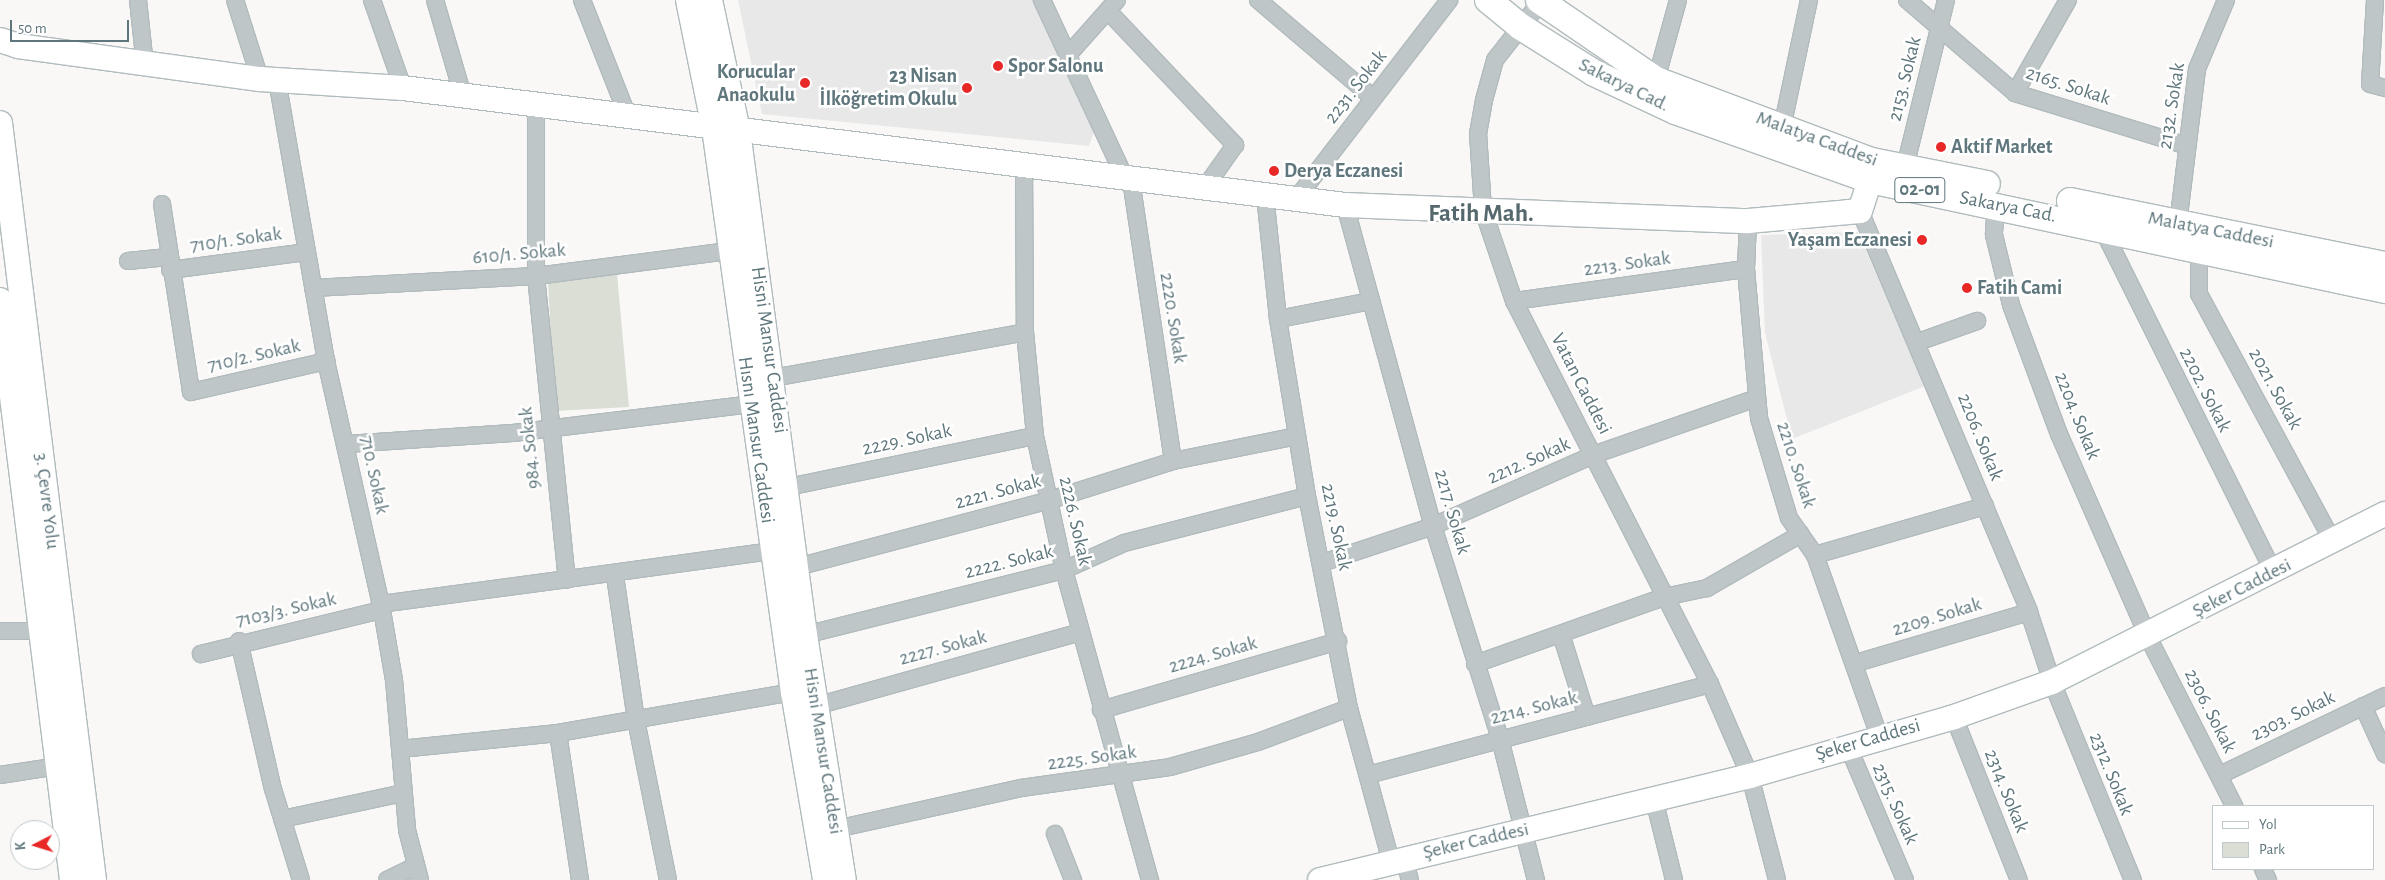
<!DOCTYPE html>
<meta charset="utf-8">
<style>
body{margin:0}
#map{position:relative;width:2385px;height:880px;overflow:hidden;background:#f9f8f6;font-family:"Alegreya Sans",sans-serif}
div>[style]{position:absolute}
.built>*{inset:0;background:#e7e8e7}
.green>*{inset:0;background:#daded5}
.roads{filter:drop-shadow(1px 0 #b1bbbd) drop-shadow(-1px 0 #b1bbbd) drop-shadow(0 1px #b1bbbd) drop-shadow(0 -1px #b1bbbd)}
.street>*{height:16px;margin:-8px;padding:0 8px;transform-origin:8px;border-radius:8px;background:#bfc6c8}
.secondary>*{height:24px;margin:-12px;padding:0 12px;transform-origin:12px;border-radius:12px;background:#fff}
.primary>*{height:26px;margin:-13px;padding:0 13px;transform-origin:13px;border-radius:13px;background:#fff}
.dots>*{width:14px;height:14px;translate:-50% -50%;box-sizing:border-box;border:2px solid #fff;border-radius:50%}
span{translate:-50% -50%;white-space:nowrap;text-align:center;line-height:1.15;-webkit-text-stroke:5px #fff;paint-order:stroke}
.shield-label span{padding:1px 4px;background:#fff;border:1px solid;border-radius:4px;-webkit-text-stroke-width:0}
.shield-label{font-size:19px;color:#5e767c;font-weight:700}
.poi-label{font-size:20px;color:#5e767c;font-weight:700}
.left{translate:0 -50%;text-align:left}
.right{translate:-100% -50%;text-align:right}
.street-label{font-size:20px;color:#5e767c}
.district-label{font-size:25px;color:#55686d;font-weight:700}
.legend{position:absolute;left:2212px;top:805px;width:162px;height:65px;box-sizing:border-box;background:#fff;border:1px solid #bfc8cb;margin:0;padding:6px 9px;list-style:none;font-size:15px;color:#5e767c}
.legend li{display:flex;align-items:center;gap:10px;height:25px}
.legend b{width:25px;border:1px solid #bfc8cb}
.north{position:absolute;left:10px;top:820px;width:50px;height:50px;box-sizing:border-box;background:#fff;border:1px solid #bfc8cb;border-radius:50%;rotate:265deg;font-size:14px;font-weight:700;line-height:20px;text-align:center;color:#5e767c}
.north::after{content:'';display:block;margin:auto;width:18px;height:22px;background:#e82827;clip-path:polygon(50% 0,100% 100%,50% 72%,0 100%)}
.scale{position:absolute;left:10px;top:20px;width:119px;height:22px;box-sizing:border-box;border:2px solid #5e767c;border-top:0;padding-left:6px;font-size:15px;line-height:18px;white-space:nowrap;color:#5e767c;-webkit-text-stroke:4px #fff;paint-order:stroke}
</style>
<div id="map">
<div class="built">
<div style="clip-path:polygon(738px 0,1033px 0,1096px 125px,1089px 146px,762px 114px)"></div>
<div style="clip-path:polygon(1858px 232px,1925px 386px,1792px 439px,1765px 333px,1761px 235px)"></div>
</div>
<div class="green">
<div style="clip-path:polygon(617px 274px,629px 407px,555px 411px,548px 282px)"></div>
</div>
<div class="roads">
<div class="street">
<div style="left:138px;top:0;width:65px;rotate:83.9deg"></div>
<div style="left:235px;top:0;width:83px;rotate:72.4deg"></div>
<div style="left:372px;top:0;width:93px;rotate:70.6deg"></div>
<div style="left:435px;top:0;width:100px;rotate:73.7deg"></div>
<div style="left:582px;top:0;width:123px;rotate:68.5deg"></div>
<div style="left:1042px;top:0;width:199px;rotate:65deg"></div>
<div style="left:1258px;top:0;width:151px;rotate:40.4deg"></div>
<div style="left:1542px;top:0;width:76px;rotate:128.1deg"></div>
<div style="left:1495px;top:60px;width:41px;rotate:105.4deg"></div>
<div style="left:1484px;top:100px;width:34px;rotate:100deg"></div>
<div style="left:1478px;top:133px;width:77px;rotate:86.3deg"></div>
<div style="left:1483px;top:210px;width:96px;rotate:71.2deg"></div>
<div style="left:1514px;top:301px;width:430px;rotate:62.9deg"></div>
<div style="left:1710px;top:684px;width:100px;rotate:66.5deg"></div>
<div style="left:1750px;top:776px;width:107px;rotate:75.4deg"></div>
<div style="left:1907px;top:0;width:143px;rotate:40.7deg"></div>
<div style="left:2015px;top:93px;width:180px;rotate:17.1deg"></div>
<div style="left:2375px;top:0;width:84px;rotate:93.4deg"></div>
<div style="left:2370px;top:84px;width:16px;rotate:15deg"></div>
<div style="left:1108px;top:11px;width:185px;rotate:46.5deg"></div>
<div style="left:1235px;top:145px;width:54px;rotate:125.2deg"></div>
<div style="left:1069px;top:54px;width:72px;rotate:-48.4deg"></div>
<div style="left:277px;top:80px;width:285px;rotate:80.1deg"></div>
<div style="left:326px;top:361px;width:255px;rotate:77.3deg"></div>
<div style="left:382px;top:610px;width:71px;rotate:80.3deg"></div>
<div style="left:394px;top:680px;width:151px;rotate:85deg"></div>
<div style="left:407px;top:830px;width:52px;rotate:75.4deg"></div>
<div style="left:1656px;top:80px;width:83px;rotate:-74.6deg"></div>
<div style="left:2015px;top:93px;width:107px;rotate:-60.3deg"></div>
<div style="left:536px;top:104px;width:172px;rotate:90deg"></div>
<div style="left:536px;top:276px;width:305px;rotate:84.2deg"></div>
<div style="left:567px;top:579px;width:207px;rotate:-7.8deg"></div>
<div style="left:1782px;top:128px;width:131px;rotate:-78.1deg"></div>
<div style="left:1024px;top:163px;width:169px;rotate:89.7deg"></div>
<div style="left:1025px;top:332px;width:104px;rotate:84.5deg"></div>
<div style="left:1035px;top:436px;width:137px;rotate:77.8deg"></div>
<div style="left:1064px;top:570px;width:322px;rotate:74.5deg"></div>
<div style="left:1905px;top:167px;width:172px;rotate:-76.2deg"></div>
<div style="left:1131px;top:180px;width:284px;rotate:81.5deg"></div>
<div style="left:1265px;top:195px;width:125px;rotate:84deg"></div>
<div style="left:1278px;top:319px;width:179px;rotate:80.7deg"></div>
<div style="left:1307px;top:496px;width:216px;rotate:78.8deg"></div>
<div style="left:1349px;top:708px;width:160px;rotate:74.7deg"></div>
<div style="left:1296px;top:199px;width:251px;rotate:-52.4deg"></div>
<div style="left:162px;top:204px;width:190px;rotate:81.2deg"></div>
<div style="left:191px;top:392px;width:139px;rotate:-12.9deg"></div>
<div style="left:1996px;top:204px;width:31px;rotate:94deg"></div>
<div style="left:1994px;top:235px;width:72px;rotate:76.3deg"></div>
<div style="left:2011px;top:305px;width:138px;rotate:69.6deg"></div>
<div style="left:2059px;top:434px;width:222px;rotate:66.3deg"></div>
<div style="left:2148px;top:637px;width:190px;rotate:63deg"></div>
<div style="left:1345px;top:205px;width:333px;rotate:74.7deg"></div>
<div style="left:1433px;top:526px;width:223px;rotate:72.5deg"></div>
<div style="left:1500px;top:739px;width:146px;rotate:75.7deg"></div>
<div style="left:1860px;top:211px;width:435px;rotate:67.1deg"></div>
<div style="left:2029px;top:612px;width:74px;rotate:71.8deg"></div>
<div style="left:2052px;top:682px;width:214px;rotate:67.8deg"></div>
<div style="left:1748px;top:221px;width:48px;rotate:92.4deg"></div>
<div style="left:1746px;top:269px;width:150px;rotate:85deg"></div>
<div style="left:1759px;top:418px;width:104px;rotate:73.3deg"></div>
<div style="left:1789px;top:518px;width:45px;rotate:54.9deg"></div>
<div style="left:1815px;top:555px;width:192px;rotate:70.5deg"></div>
<div style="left:2178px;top:224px;width:156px;rotate:-83deg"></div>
<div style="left:2197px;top:69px;width:75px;rotate:-67.2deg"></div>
<div style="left:2101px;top:226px;width:385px;rotate:63.5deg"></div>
<div style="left:2199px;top:252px;width:42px;rotate:90deg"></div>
<div style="left:2199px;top:294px;width:282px;rotate:61.6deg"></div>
<div style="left:128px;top:261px;width:40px;rotate:-5.7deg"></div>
<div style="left:170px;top:270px;width:137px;rotate:-7.5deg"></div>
<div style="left:313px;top:288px;width:223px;rotate:-3.1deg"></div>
<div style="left:536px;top:276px;width:194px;rotate:-7.4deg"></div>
<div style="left:1514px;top:301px;width:234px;rotate:-7.9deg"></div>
<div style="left:1278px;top:319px;width:95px;rotate:-11deg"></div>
<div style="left:1918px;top:342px;width:63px;rotate:-19.6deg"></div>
<div style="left:773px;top:378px;width:256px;rotate:-10.3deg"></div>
<div style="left:346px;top:444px;width:167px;rotate:-3.8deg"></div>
<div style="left:513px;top:433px;width:240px;rotate:-6.9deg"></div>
<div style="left:788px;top:487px;width:252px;rotate:-11.7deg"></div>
<div style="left:1815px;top:555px;width:177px;rotate:-16.1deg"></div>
<div style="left:1322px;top:563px;width:117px;rotate:-18.4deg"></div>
<div style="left:1433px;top:526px;width:175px;rotate:-23.9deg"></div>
<div style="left:1593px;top:455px;width:170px;rotate:-19.2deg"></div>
<div style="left:797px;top:567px;width:259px;rotate:-14.8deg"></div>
<div style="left:1047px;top:501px;width:132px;rotate:-17.6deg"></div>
<div style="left:1173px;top:461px;width:126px;rotate:-11.4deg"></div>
<div style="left:615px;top:576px;width:146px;rotate:81.7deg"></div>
<div style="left:636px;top:720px;width:163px;rotate:78.7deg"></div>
<div style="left:380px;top:604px;width:189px;rotate:-7.6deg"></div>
<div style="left:0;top:631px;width:41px"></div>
<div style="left:1561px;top:634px;width:87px;rotate:72.6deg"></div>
<div style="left:805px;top:635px;width:267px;rotate:-14.1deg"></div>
<div style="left:1064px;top:570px;width:66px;rotate:-24.2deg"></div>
<div style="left:1124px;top:543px;width:189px;rotate:-14.4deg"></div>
<div style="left:239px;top:641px;width:152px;rotate:77.1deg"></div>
<div style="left:273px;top:789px;width:95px;rotate:72.9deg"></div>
<div style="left:201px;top:654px;width:186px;rotate:-13.7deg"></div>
<div style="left:1856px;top:663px;width:180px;rotate:-16.4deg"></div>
<div style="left:1475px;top:664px;width:201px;rotate:-19.5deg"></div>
<div style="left:1664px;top:597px;width:44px;rotate:-11.8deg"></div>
<div style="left:1707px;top:588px;width:108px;rotate:-29.9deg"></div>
<div style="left:816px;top:706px;width:275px;rotate:-15.6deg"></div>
<div style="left:2363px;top:706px;width:53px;rotate:65.4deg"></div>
<div style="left:1101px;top:710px;width:247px;rotate:-16.2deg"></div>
<div style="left:1954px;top:717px;width:175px;rotate:68.3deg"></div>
<div style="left:558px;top:733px;width:149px;rotate:81.5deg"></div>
<div style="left:1847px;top:744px;width:148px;rotate:66.9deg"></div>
<div style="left:400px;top:749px;width:159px;rotate:-5.8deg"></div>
<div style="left:558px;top:733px;width:239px;rotate:-9.9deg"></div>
<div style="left:0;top:775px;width:60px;rotate:-8.7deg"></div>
<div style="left:1368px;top:775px;width:354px;rotate:-14.9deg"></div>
<div style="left:2220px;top:775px;width:183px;rotate:-25.6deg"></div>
<div style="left:1654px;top:799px;width:83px;rotate:76.1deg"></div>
<div style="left:282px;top:819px;width:124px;rotate:-12.1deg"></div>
<div style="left:836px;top:829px;width:189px;rotate:-12.5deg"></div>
<div style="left:1021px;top:788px;width:150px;rotate:-8deg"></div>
<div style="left:1170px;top:767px;width:91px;rotate:-15.9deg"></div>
<div style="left:1258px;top:742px;width:97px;rotate:-20.5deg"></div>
<div style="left:1055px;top:834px;width:49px;rotate:68.6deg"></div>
<div style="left:1404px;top:858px;width:23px;rotate:75deg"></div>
<div style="left:2263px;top:869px;width:12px;rotate:66deg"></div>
<div style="left:387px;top:880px;width:32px;rotate:-26deg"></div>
</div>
<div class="secondary">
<div style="left:688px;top:0;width:131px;rotate:78.5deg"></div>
<div style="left:714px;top:128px;width:570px;rotate:82.03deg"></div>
<div style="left:793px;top:692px;width:191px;rotate:80.3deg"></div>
<div style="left:710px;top:0;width:134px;rotate:77.9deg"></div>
<div style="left:738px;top:131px;width:508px;rotate:82.43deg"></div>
<div style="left:805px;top:635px;width:248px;rotate:81deg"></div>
<div style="left:0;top:40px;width:19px;rotate:18deg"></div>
<div style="left:18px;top:46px;width:244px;rotate:7.8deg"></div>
<div style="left:260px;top:79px;width:143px;rotate:3.6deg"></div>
<div style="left:403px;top:88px;width:949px;rotate:7.08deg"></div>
<div style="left:1345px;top:205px;width:403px;rotate:2.3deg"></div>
<div style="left:1748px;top:221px;width:112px;rotate:-5.1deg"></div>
<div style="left:1860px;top:211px;width:33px;rotate:-72deg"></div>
<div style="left:0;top:123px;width:763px;rotate:82.92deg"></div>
<div style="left:0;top:300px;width:584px;rotate:82.92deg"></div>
<div style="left:1320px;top:880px;width:442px;rotate:-13.6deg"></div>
<div style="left:1750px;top:776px;width:212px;rotate:-16.1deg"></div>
<div style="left:1954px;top:717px;width:104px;rotate:-19.7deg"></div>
<div style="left:2052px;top:682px;width:373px;rotate:-26.8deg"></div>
</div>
<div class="primary">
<div style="left:1488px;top:0;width:43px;rotate:39.3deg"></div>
<div style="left:1521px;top:27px;width:86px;rotate:32.2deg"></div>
<div style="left:1594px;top:73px;width:89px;rotate:25.1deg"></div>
<div style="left:1675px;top:111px;width:207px;rotate:19.5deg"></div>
<div style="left:1870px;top:180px;width:527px;rotate:12.06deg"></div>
<div style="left:1539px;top:0;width:142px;rotate:34.4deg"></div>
<div style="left:1656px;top:80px;width:231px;rotate:20.6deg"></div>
<div style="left:1872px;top:161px;width:117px;rotate:11.3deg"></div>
<div style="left:2070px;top:201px;width:321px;rotate:11.5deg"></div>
</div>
</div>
<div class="dots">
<div style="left:998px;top:66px;background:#e82827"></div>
<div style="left:805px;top:83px;background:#e82827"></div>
<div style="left:967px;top:88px;background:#e82827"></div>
<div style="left:1941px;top:147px;background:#e82827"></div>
<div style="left:1274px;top:171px;background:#e82827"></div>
<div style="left:1922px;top:240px;background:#e82827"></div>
<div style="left:1967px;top:288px;background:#e82827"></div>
</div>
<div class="shield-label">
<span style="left:1920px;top:190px">02-01</span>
</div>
<div class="poi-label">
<span class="left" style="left:1008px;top:66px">Spor Salonu</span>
<span class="right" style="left:795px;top:84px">Korucular<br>Anaokulu</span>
<span class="right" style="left:957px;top:88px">23 Nisan<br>İlköğretim Okulu</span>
<span class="left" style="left:1951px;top:147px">Aktif Market</span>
<span class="left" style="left:1284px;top:171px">Derya Eczanesi</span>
<span class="right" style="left:1912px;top:240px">Yaşam Eczanesi</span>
<span class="left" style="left:1977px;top:288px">Fatih Cami</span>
</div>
<div class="street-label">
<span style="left:1905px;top:79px;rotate:-76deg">2153. Sokak</span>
<span style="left:1624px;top:85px;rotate:26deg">Sakarya Cad.</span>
<span style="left:2068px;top:86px;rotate:18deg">2165. Sokak</span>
<span style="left:1356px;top:87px;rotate:-52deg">2231. Sokak</span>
<span style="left:2172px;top:106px;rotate:-81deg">2132. Sokak</span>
<span style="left:1817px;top:139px;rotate:20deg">Malatya Caddesi</span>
<span style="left:2008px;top:207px;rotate:11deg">Sakarya Cad.</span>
<span style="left:2211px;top:230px;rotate:11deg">Malatya Caddesi</span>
<span style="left:236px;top:240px;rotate:-8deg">710/1. Sokak</span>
<span style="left:519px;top:254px;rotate:-5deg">610/1. Sokak</span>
<span style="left:1627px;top:264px;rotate:-8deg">2213. Sokak</span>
<span style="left:1173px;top:318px;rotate:81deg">2220. Sokak</span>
<span style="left:769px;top:350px;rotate:82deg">Hisni Mansur Caddesi</span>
<span style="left:254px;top:356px;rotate:-13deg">710/2. Sokak</span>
<span style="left:1581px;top:384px;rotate:63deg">Vatan Caddesi</span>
<span style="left:2275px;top:389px;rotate:61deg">2021. Sokak</span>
<span style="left:2205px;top:390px;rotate:63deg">2202. Sokak</span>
<span style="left:2077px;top:416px;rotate:68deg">2204. Sokak</span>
<span style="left:1980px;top:437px;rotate:68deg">2206. Sokak</span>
<span style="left:756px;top:440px;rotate:82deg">Hısnı Mansur Caddesi</span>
<span style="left:907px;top:440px;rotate:-12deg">2229. Sokak</span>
<span style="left:530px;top:448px;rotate:-96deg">984. Sokak</span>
<span style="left:1529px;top:461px;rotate:-24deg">2212. Sokak</span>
<span style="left:1796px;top:465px;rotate:72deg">2210. Sokak</span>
<span style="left:374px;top:475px;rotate:78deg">710. Sokak</span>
<span style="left:998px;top:492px;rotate:-15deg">2221. Sokak</span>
<span style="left:47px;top:501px;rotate:83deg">3. Çevre Yolu</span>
<span style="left:1452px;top:512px;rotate:74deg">2217. Sokak</span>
<span style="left:1075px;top:521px;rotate:77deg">2226. Sokak</span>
<span style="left:1336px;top:527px;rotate:78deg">2219. Sokak</span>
<span style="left:1009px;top:562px;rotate:-14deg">2222. Sokak</span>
<span style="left:2242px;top:588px;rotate:-27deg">Şeker Caddesi</span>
<span style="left:286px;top:610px;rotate:-13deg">7103/3. Sokak</span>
<span style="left:1937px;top:617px;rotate:-17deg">2209. Sokak</span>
<span style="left:943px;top:648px;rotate:-15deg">2227. Sokak</span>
<span style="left:1213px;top:655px;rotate:-16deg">2224. Sokak</span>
<span style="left:1534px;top:708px;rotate:-14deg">2214. Sokak</span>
<span style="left:2210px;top:711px;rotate:63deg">2306. Sokak</span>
<span style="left:2293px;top:716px;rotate:-26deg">2303. Sokak</span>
<span style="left:1868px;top:740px;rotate:-16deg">Şeker Caddesi</span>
<span style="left:823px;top:751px;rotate:81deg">Hisni Mansur Caddesi</span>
<span style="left:1092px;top:758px;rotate:-8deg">2225. Sokak</span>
<span style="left:2111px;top:774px;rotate:68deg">2312. Sokak</span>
<span style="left:2006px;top:791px;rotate:68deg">2314. Sokak</span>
<span style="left:1895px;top:804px;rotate:66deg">2315. Sokak</span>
<span style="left:1476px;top:841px;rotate:-13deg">Şeker Caddesi</span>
</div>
<div class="district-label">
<span style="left:1481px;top:214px">Fatih Mah.</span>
</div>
<ul class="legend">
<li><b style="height:6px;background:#fff"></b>Yol</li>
<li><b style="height:14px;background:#daded5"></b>Park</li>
</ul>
<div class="north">K</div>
<div class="scale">50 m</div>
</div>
